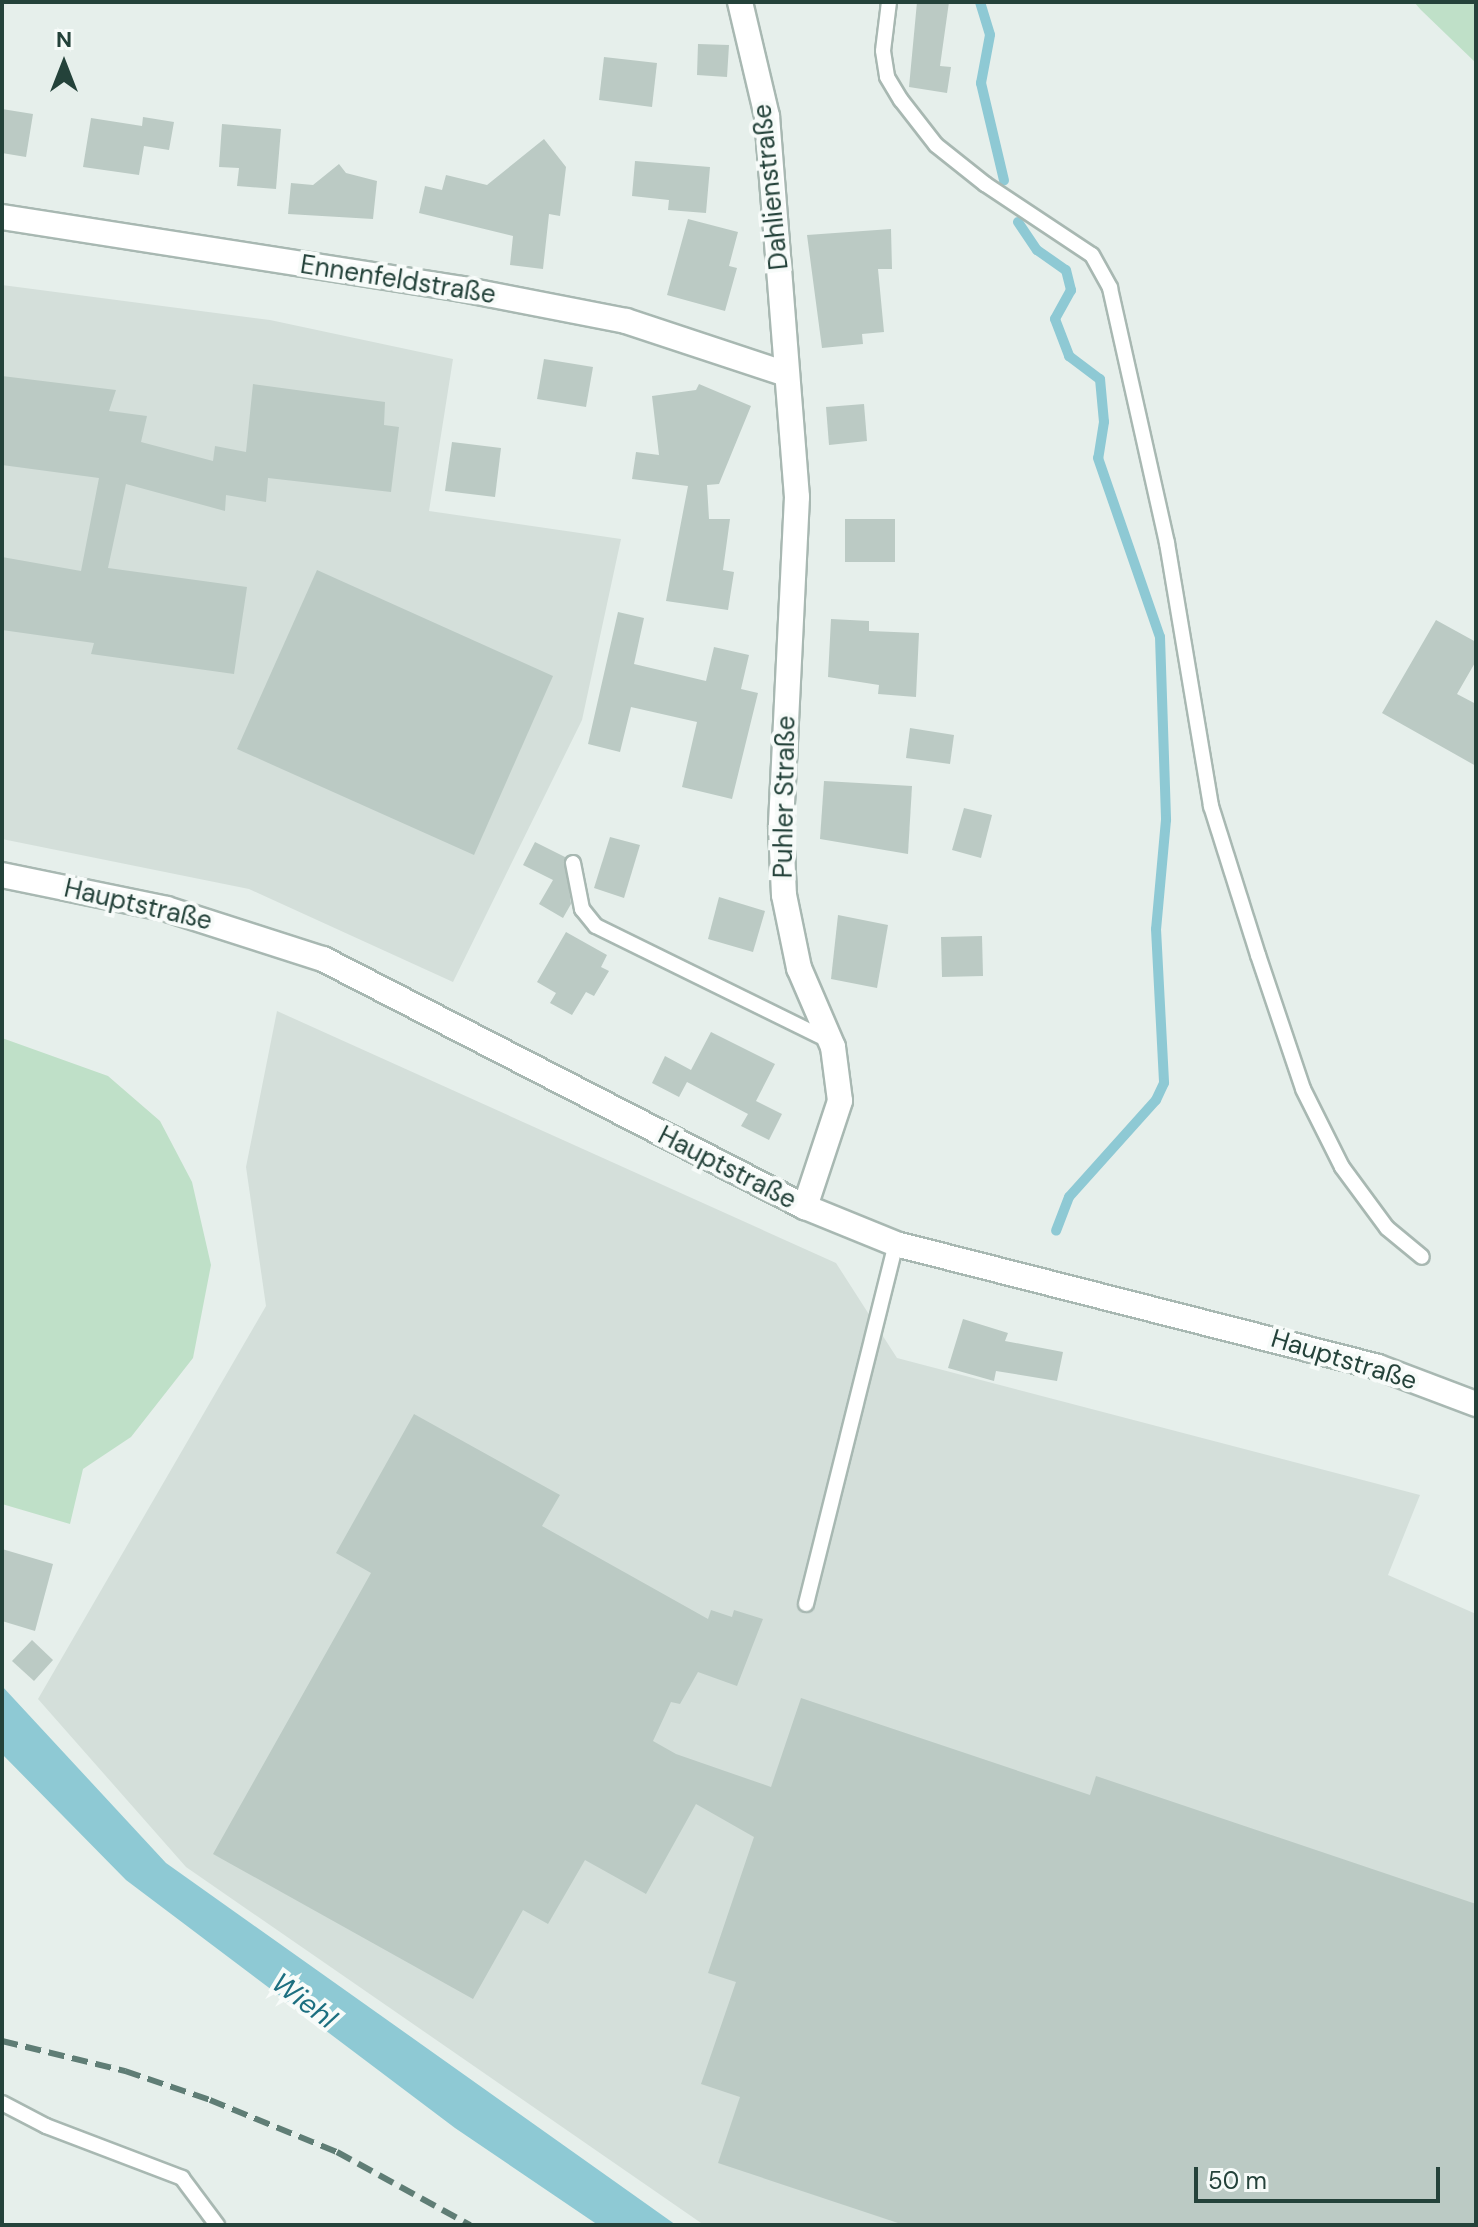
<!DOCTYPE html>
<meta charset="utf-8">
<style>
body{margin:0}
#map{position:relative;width:1478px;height:2227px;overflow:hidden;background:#e6efeb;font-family:"DM Sans",sans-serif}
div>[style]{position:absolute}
.built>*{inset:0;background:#d4dfda}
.green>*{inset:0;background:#bfe0c8}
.water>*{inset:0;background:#8ec9d4}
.stream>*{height:10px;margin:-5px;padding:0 5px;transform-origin:5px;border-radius:5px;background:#8ec9d4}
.building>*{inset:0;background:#bbcac4}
.roads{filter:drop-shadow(2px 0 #a8b8b2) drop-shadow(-2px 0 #a8b8b2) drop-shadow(0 2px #a8b8b2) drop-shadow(0 -2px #a8b8b2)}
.service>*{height:14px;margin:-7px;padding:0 7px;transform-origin:7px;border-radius:7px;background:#fff}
.minor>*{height:24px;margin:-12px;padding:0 12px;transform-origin:12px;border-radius:12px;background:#fff}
.tertiary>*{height:24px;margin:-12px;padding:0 12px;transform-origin:12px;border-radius:12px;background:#fff}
.rail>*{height:6px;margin-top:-3px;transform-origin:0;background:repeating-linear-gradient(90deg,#5f7d75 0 16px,transparent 0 24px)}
span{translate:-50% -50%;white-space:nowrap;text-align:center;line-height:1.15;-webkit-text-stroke:8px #f7fbf9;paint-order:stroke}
.street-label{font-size:26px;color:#24423a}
.water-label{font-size:28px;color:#1c6f80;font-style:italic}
.frame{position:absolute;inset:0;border:4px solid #24423a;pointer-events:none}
.north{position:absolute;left:24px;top:24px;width:80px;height:80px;-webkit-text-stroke:6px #f7fbf9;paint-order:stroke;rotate:0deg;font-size:22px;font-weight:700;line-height:32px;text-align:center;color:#24423a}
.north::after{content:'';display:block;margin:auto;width:28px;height:36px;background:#24423a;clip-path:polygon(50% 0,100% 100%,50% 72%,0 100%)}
.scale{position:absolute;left:1194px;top:2167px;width:246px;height:36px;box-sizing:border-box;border:4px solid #24423a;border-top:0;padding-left:10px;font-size:24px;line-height:28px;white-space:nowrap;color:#24423a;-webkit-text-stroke:6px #f7fbf9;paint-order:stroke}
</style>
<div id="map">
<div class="built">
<div style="clip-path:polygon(2px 285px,270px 320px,453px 359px,429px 511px,621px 539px,582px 720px,453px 982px,249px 889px,2px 839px)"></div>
<div style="clip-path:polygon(277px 1011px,836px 1263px,897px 1358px,1420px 1495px,1388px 1575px,1476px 1614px,1476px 2225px,704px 2225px,186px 1867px,38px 1699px,266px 1306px,246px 1167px)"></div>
</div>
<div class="green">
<div style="clip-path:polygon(1414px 2px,1476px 2px,1476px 63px,1421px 10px)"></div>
<div style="clip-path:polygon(2px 1038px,108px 1076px,160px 1121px,192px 1182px,211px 1265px,193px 1358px,131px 1437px,83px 1469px,70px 1524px,2px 1504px)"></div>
</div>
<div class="water">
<div style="clip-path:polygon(2px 1686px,166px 1863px,676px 2225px,598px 2225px,455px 2128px,126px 1880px,2px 1754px)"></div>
</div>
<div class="stream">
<div style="left:980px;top:2px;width:34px;rotate:73deg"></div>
<div style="left:990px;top:35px;width:49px;rotate:100.6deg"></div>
<div style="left:981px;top:83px;width:100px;rotate:76.7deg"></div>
<div style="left:1018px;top:222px;width:34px;rotate:56deg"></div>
<div style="left:1037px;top:250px;width:35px;rotate:35deg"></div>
<div style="left:1066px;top:270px;width:21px;rotate:76deg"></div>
<div style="left:1071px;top:290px;width:33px;rotate:119deg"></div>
<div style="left:1055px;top:319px;width:40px;rotate:69deg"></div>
<div style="left:1069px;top:356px;width:39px;rotate:37deg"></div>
<div style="left:1100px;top:379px;width:43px;rotate:84.7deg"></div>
<div style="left:1104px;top:422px;width:36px;rotate:99deg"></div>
<div style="left:1098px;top:458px;width:189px;rotate:70.9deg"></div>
<div style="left:1160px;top:637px;width:183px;rotate:88.1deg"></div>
<div style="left:1166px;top:820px;width:109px;rotate:95.2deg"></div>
<div style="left:1156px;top:929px;width:154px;rotate:87deg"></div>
<div style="left:1164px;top:1083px;width:19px;rotate:115deg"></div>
<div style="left:1156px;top:1100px;width:130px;rotate:131.9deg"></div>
<div style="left:1069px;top:1197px;width:36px;rotate:111deg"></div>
</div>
<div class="building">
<div style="clip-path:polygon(917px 2px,949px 2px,940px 66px,951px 67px,947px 93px,909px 87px)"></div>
<div style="clip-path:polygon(698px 44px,729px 45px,727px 77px,697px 75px)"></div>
<div style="clip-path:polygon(604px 57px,657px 63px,652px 107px,599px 100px)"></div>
<div style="clip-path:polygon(2px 109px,33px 114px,26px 157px,2px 153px)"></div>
<div style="clip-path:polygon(143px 117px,174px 122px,169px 150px,144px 146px,139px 175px,83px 167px,91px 118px,142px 126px)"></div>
<div style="clip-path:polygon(222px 124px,281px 129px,276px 189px,237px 186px,239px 168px,219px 167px)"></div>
<div style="clip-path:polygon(544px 139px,566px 167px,560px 216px,549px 214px,543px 269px,510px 265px,513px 236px,419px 213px,425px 186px,442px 190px,446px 175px,487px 185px)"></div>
<div style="clip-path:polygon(635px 161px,710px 167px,706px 213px,668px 210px,669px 200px,632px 196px)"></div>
<div style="clip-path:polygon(339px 164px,346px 173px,377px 181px,373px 219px,288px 214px,291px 183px,313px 185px)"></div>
<div style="clip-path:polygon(688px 219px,738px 232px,729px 266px,737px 268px,725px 311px,667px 295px)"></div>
<div style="clip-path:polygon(891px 229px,892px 269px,878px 269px,884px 332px,862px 334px,863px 344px,822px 348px,807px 235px)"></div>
<div style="clip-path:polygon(544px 359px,593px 367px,586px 407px,537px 399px)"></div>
<div style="clip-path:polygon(2px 376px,116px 390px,109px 411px,147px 416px,141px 442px,213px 461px,215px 446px,246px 452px,253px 384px,385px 402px,384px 425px,399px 427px,391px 492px,268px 478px,266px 502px,226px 495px,225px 511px,126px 484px,108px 568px,247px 587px,234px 674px,91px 654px,94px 643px,2px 630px,2px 557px,81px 571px,99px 478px,2px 465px)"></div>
<div style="clip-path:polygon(699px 384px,751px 406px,719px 484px,707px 485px,709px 519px,730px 519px,723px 570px,734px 572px,728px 610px,666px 601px,688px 486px,632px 479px,636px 452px,659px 455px,652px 396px,696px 390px)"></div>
<div style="clip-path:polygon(864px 404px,867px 441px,829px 445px,826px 407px)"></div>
<div style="clip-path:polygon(452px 442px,501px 448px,495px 497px,445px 491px)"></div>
<div style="clip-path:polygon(845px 519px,895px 519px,895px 562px,845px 562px)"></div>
<div style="clip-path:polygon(317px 570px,553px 676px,474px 855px,237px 749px)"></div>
<div style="clip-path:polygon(618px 612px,644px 618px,634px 664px,706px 681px,714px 647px,749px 655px,741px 689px,758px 693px,732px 799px,682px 787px,697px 722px,631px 707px,620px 752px,588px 744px)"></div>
<div style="clip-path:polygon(831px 619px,869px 621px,869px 631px,919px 633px,916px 697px,878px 694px,879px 685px,828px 677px)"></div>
<div style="clip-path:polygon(1436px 620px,1476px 642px,1476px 661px,1457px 694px,1476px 704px,1476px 766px,1382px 713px)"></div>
<div style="clip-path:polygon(910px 728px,954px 735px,950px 764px,906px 758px)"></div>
<div style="clip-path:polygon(824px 781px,912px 786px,908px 854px,820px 839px)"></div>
<div style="clip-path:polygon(964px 808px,992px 815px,981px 858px,952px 850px)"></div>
<div style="clip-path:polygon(610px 837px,640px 845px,624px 898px,594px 888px)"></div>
<div style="clip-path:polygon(535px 842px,565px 857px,571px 904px,563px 918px,539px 904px,553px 880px,523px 865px)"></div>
<div style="clip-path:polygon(719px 897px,765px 911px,753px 952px,708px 939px)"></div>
<div style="clip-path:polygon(838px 915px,888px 925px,877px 988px,831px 979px)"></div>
<div style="clip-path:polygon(566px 932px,607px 955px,601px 967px,609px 971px,594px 996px,586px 992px,572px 1015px,550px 1003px,556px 993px,537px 982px)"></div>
<div style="clip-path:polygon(982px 936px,983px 976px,942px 977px,941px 937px)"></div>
<div style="clip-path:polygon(711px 1032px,775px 1064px,756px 1101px,782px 1114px,769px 1140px,741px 1126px,748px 1114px,687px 1082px,679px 1097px,652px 1083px,665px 1056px,691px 1070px)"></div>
<div style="clip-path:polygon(963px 1319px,1008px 1333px,1005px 1341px,1063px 1352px,1057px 1381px,996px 1371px,994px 1381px,948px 1368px)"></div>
<div style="clip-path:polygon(414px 1414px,560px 1495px,542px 1526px,708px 1619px,711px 1610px,732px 1617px,734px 1610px,763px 1619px,737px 1686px,698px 1672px,680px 1704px,671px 1702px,653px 1741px,676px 1754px,771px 1787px,801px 1698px,1090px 1795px,1096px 1776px,1476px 1904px,1476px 2225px,904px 2225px,718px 2163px,740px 2097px,701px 2084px,736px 1982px,708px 1973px,754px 1837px,696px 1804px,646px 1894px,585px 1860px,548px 1924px,523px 1910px,473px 1999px,213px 1854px,371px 1573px,336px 1553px)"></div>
<div style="clip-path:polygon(2px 1549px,53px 1564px,35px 1631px,2px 1621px)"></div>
<div style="clip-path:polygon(32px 1640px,53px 1660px,34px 1681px,12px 1661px)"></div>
</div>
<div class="roads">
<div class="service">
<div style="left:889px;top:2px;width:49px;rotate:97deg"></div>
<div style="left:883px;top:51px;width:26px;rotate:81deg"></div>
<div style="left:887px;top:77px;width:27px;rotate:59deg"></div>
<div style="left:901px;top:100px;width:57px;rotate:52.1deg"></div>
<div style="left:936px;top:145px;width:63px;rotate:38.5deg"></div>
<div style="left:985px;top:184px;width:128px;rotate:33.6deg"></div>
<div style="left:1092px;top:255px;width:38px;rotate:61deg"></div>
<div style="left:1110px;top:288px;width:261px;rotate:77.4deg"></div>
<div style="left:1167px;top:543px;width:267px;rotate:80.5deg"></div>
<div style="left:1211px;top:806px;width:156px;rotate:72.5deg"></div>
<div style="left:1258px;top:955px;width:141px;rotate:71.4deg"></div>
<div style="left:1303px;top:1089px;width:87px;rotate:63.4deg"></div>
<div style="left:1342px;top:1167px;width:76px;rotate:53.6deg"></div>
<div style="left:1387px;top:1228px;width:45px;rotate:39.6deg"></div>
<div style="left:573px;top:863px;width:47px;rotate:78.9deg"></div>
<div style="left:582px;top:909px;width:22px;rotate:51deg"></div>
<div style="left:596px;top:926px;width:261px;rotate:26.2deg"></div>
<div style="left:806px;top:1604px;width:371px;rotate:-76deg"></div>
<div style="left:2px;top:2103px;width:50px;rotate:27.6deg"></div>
<div style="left:46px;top:2126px;width:146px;rotate:20.9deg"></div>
<div style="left:182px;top:2178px;width:59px;rotate:53.3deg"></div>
</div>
<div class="minor">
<div style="left:740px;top:2px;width:117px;rotate:76.7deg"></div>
<div style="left:767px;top:116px;width:382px;rotate:85.5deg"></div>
<div style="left:797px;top:497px;width:330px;rotate:92.8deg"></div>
<div style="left:781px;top:827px;width:68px;rotate:87.5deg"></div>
<div style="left:784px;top:895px;width:75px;rotate:78.4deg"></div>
<div style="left:799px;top:968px;width:86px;rotate:66.7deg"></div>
<div style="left:833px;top:1047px;width:54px;rotate:82.6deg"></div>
<div style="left:840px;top:1101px;width:112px;rotate:108.3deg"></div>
<div style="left:2px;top:217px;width:466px;rotate:8.9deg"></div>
<div style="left:462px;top:289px;width:167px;rotate:11deg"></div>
<div style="left:626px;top:321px;width:169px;rotate:18.3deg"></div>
</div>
<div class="tertiary">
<div style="left:2px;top:875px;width:168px;rotate:11.6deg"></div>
<div style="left:167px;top:909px;width:164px;rotate:17.8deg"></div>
<div style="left:323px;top:959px;width:542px;rotate:27.23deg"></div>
<div style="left:805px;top:1207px;width:98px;rotate:22.1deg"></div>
<div style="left:896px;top:1244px;width:497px;rotate:14.3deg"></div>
<div style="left:1378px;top:1367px;width:105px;rotate:20.7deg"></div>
</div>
</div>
<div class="rail">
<div style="left:2px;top:2041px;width:127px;rotate:13.7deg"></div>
<div style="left:125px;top:2071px;width:90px;rotate:18.8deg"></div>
<div style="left:210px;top:2100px;width:137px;rotate:22.3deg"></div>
<div style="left:337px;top:2152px;width:152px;rotate:28.8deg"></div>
</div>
<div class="street-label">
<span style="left:771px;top:187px;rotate:-96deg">Dahlienstraße</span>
<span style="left:398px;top:280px;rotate:9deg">Ennenfeldstraße</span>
<span style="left:785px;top:797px;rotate:-89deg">Puhler Straße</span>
<span style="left:138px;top:905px;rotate:13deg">Hauptstraße</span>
<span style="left:727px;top:1168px;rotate:27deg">Hauptstraße</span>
<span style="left:1344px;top:1360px;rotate:17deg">Hauptstraße</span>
</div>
<div class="water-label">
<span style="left:304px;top:2001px;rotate:37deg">Wiehl</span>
</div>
<div class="frame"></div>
<div class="north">N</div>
<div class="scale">50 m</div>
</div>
